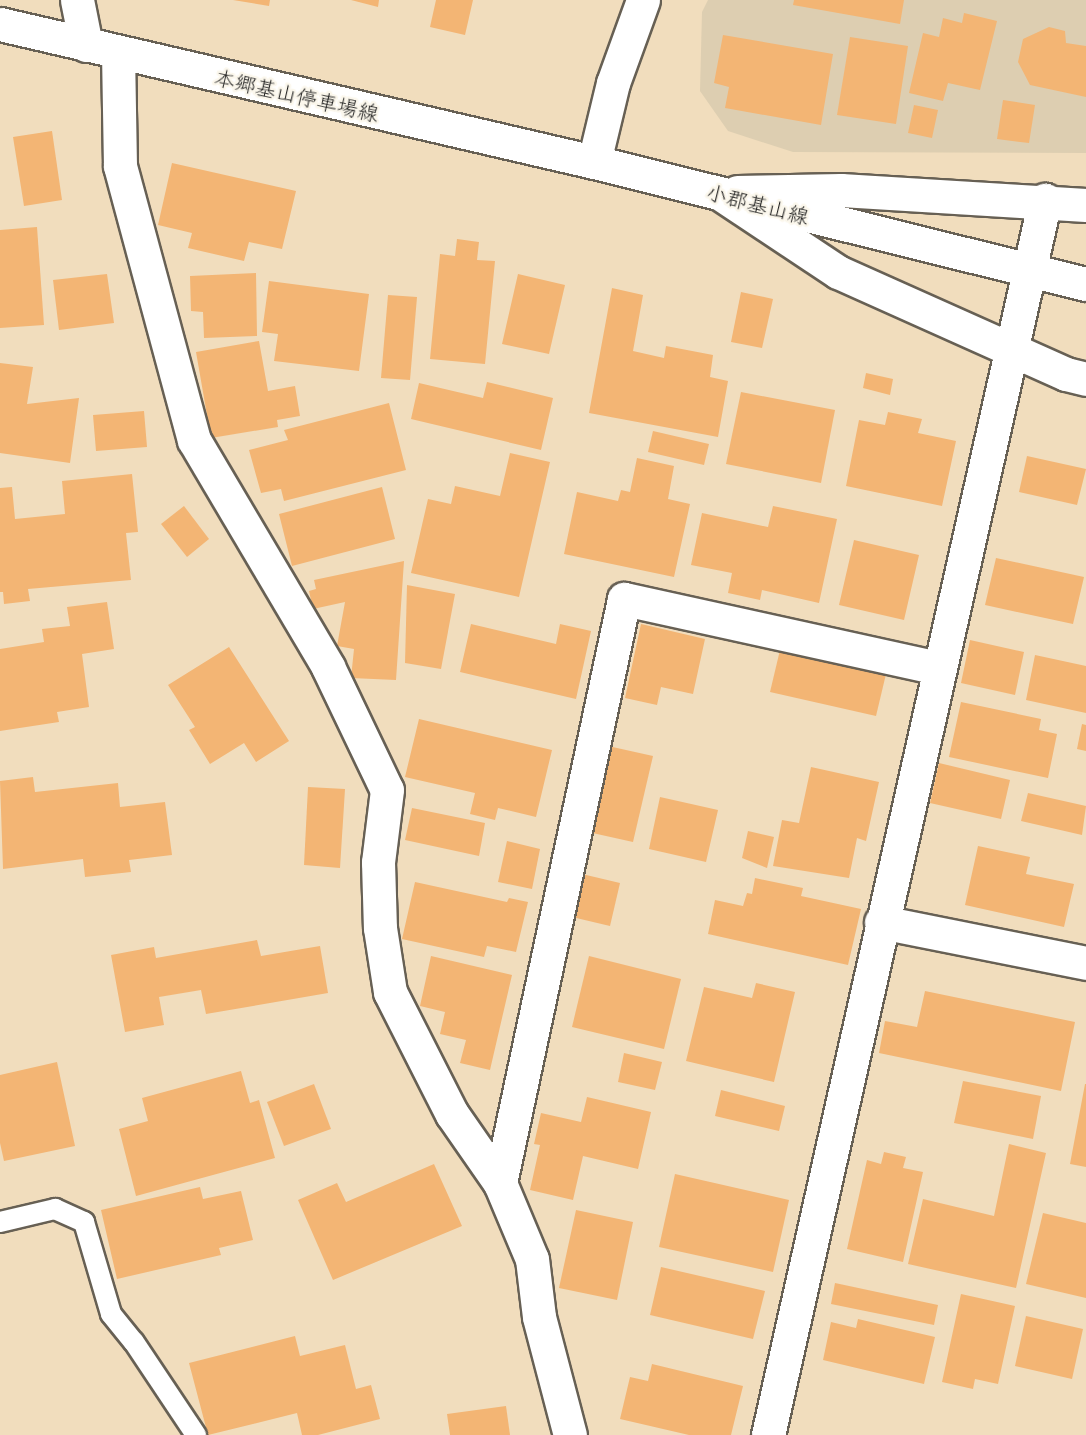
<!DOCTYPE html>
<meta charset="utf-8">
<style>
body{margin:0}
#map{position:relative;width:1086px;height:1435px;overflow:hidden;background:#f1ddbd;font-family:"Playpen Sans","Klee One",sans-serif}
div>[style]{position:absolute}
.built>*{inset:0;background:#ddceb1}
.building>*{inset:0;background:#f3b574}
.roads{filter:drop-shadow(2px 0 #676054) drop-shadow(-2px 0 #676054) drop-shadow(0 2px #676054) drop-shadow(0 -2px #676054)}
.lane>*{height:20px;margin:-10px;padding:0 10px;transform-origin:10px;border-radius:10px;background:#fff}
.street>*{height:33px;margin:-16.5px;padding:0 16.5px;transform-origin:16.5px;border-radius:16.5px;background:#fff}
.secondary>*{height:33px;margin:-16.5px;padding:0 16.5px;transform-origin:16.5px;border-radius:16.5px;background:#fff}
span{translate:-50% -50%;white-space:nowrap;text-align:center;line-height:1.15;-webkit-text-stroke:5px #fbf7ec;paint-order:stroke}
.street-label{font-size:21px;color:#1c1c1c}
</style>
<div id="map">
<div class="built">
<div style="clip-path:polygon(708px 0,1086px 0,1086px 153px,793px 152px,728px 131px,700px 91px,702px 12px)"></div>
</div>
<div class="building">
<div style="clip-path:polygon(233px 0,270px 0,269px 6px)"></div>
<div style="clip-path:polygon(351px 0,379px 0,378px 7px)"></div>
<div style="clip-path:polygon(436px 0,473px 0,465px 35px,430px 27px)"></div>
<div style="clip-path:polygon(794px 0,904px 0,900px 24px,793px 5px)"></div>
<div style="clip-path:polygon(964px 13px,997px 21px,980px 90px,948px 83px,943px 101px,909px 93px,923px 33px,939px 37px,943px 18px,962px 23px)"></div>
<div style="clip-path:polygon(1049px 27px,1065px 31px,1066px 43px,1086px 46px,1086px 97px,1030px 85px,1018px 62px,1023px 39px)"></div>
<div style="clip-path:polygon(723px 35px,833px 54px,821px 125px,725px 108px,729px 87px,714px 83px)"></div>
<div style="clip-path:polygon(850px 37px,908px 46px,896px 124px,837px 115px)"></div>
<div style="clip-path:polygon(1003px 100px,1035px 105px,1029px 143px,997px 139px)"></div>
<div style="clip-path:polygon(914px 105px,938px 110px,932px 138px,908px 133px)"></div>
<div style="clip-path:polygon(52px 131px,62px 200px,24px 206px,13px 137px)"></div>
<div style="clip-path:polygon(172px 163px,296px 191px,282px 249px,249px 242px,244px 261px,188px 248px,192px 233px,158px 225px)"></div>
<div style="clip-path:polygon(37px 227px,44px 325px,0 328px,0 230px)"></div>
<div style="clip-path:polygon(457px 239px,479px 242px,477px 260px,495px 261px,485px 364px,430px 359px,440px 254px,455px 256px)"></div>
<div style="clip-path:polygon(256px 273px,257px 336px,204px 338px,203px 312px,191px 311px,190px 276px)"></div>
<div style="clip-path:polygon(107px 274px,114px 323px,59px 330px,53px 280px)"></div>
<div style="clip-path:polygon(518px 274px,565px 285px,549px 354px,502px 344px)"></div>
<div style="clip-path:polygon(269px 281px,369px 294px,359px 371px,274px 361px,278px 334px,262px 332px)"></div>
<div style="clip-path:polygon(612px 288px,643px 295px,633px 351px,664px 358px,666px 346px,713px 355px,710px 377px,728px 381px,718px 437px,589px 413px)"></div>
<div style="clip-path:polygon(741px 292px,773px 299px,762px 348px,731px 342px)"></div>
<div style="clip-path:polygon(388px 295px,417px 297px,410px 380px,381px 378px)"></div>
<div style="clip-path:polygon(259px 341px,268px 391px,295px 386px,300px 416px,277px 420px,278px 427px,211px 438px,196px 352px)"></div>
<div style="clip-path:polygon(0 363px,33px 367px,27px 404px,79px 398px,70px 463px,0 453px)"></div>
<div style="clip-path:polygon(866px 373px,893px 379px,890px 395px,863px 388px)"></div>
<div style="clip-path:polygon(487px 382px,553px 398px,541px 450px,411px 419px,419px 383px,483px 398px)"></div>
<div style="clip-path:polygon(741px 392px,835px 410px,821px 483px,726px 464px)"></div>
<div style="clip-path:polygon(389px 403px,406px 470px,284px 501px,281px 489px,261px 493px,249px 450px,288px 440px,284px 430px)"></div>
<div style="clip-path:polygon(144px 411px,147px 447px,96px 451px,93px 415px)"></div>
<div style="clip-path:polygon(888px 412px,922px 419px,918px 433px,956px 441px,942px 506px,846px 486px,859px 420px,885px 425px)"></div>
<div style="clip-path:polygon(653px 431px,709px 444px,704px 465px,648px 452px)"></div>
<div style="clip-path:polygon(510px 453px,550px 462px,519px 597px,411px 573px,428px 499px,451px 504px,455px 486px,500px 496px)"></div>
<div style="clip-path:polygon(1027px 456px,1086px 469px,1077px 505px,1019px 492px)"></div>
<div style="clip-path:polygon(637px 458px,674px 466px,668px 499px,690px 504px,674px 577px,564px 554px,577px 492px,618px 501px,621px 490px,630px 492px)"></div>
<div style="clip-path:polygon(132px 474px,138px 532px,126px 533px,131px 580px,28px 589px,30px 601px,4px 604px,3px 592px,0 592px,0 488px,12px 487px,15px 519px,65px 514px,62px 481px)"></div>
<div style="clip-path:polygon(382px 487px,395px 539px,292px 566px,279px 514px)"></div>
<div style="clip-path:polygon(184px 506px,209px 539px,187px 557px,161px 524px)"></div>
<div style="clip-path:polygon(773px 506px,837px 519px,819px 603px,762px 590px,760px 600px,728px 593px,732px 573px,691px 565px,702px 513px,768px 527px)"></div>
<div style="clip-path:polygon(854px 540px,919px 555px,904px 620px,839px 605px)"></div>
<div style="clip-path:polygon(996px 558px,1084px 577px,1073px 624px,985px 605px)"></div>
<div style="clip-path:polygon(404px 561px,396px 680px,351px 678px,354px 649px,337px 646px,345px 602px,313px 609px,309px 591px,316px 589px,314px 580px)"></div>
<div style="clip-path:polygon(407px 585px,455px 594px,441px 669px,405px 663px)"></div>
<div style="clip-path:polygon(107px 602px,114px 649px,82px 654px,89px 707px,57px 712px,59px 722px,0 731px,0 649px,44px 642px,42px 629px,70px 626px,67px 607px)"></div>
<div style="clip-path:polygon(471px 624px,556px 644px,560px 624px,591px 631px,576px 699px,460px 672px)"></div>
<div style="clip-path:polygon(641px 624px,705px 639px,693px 694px,661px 687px,657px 705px,625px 698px)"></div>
<div style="clip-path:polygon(970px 640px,1024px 652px,1015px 695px,961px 683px)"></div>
<div style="clip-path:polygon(229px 647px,289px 741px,256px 762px,244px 743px,210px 764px,189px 730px,195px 727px,168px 685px)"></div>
<div style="clip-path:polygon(780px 650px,886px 674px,876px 716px,770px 692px)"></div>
<div style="clip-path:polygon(1035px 655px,1086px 666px,1086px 713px,1026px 700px)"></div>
<div style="clip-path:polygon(961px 702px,1041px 719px,1039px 730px,1057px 734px,1048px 778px,949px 757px)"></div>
<div style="clip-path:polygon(419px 719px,552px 750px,536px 817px,498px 808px,495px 820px,470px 814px,475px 793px,405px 777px)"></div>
<div style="clip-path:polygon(1082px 724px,1086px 725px,1086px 751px,1077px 749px)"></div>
<div style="clip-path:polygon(608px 746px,653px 756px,633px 842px,588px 832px)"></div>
<div style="clip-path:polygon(939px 763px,1010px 780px,1001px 819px,930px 803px)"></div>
<div style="clip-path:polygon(811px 767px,879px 782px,866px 841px,857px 838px,849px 878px,773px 866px,782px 820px,799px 823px)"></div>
<div style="clip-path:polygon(33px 777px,35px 792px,118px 783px,120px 807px,165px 802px,172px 855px,129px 860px,131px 872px,85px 877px,83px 859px,3px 869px,0 781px)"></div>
<div style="clip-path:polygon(308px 787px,345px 789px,340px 868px,304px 865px)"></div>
<div style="clip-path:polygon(1028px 793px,1086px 806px,1082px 835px,1021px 821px)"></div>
<div style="clip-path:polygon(660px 797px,718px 810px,706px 862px,649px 849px)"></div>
<div style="clip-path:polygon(412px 808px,485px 823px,479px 856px,405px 840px)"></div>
<div style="clip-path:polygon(748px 831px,774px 837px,767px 868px,742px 858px)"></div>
<div style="clip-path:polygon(507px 841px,540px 849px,532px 889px,498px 882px)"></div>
<div style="clip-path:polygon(978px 846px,1030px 857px,1026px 874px,1074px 884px,1064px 927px,965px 905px)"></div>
<div style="clip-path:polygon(582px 874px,620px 883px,610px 926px,572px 917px)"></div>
<div style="clip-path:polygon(755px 878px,803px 888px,801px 896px,861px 909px,848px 965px,708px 934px,715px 900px,743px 906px,747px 893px,752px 894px)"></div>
<div style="clip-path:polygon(415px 882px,507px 902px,509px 898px,528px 902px,516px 952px,487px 946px,484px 957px,402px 939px)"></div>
<div style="clip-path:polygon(257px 940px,261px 956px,320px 946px,328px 993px,206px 1014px,201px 990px,159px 997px,164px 1025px,125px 1032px,111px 955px,154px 947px,156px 958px)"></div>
<div style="clip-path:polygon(431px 956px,512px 975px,490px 1070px,460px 1063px,466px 1040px,440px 1034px,445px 1012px,420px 1006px)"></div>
<div style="clip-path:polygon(589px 956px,681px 979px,664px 1049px,572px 1027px)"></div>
<div style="clip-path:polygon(756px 983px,795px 992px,774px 1082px,686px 1061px,704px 987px,752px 998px)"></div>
<div style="clip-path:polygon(925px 991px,1075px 1022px,1061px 1091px,879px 1053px,885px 1021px,917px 1027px)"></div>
<div style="clip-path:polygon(624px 1053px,662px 1062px,655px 1090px,618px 1082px)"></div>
<div style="clip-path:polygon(57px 1062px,75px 1146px,4px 1161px,0 1143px,0 1075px)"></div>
<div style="clip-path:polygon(241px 1071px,250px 1103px,259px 1100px,275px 1158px,136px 1196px,119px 1129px,148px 1121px,142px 1098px)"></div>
<div style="clip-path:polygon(963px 1081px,1041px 1096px,1033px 1139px,954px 1123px)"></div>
<div style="clip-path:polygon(314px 1084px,331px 1129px,284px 1146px,267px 1102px)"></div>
<div style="clip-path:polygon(1085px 1084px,1086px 1084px,1086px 1167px,1070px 1164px)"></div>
<div style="clip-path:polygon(721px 1090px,785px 1106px,779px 1131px,715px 1116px)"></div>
<div style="clip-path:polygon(587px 1097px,651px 1112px,638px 1169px,583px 1156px,573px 1200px,530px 1190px,540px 1145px,534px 1144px,541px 1113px,581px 1122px)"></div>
<div style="clip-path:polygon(1009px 1144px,1046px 1153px,1016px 1288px,908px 1264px,923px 1199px,994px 1216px)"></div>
<div style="clip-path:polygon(884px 1152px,906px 1157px,903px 1168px,923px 1172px,903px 1262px,847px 1249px,867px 1160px,881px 1164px)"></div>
<div style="clip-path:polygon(434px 1164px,462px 1226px,333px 1280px,298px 1200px,337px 1183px,346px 1202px)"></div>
<div style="clip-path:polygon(675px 1174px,789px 1200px,773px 1272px,659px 1247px)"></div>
<div style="clip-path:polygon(200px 1187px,203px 1199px,241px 1191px,253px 1240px,219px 1248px,221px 1255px,117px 1279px,101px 1210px)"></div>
<div style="clip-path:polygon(576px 1210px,633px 1222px,617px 1300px,559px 1288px)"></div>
<div style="clip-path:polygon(1043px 1213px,1086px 1223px,1086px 1298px,1026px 1284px)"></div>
<div style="clip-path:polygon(661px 1267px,765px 1291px,753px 1339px,650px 1315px)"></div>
<div style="clip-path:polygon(835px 1283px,938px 1305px,934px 1325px,831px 1304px)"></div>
<div style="clip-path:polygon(961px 1294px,1015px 1306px,998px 1384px,975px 1379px,973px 1389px,942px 1382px)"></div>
<div style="clip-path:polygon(1026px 1316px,1083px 1329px,1072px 1379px,1015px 1366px)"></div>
<div style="clip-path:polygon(858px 1319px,935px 1337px,924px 1384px,823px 1360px,831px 1322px,856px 1328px)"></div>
<div style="clip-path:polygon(295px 1336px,300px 1356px,345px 1345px,356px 1389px,371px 1385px,380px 1419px,318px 1435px,302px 1435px,297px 1413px,208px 1435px,189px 1363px)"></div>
<div style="clip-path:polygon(652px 1364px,743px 1386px,731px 1435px,689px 1435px,620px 1419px,630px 1377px,648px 1381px)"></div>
<div style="clip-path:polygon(506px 1406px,510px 1435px,450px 1435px,447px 1414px)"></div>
</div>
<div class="roads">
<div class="lane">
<div style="left:0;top:1222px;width:57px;rotate:-13.3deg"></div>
<div style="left:55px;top:1209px;width:32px;rotate:24deg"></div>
<div style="left:84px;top:1222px;width:96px;rotate:73.6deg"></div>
<div style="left:111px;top:1314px;width:36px;rotate:51deg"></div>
<div style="left:134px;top:1342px;width:112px;rotate:56.3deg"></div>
</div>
<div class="street">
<div style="left:77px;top:0;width:46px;rotate:78.7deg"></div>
<div style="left:118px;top:52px;width:114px;rotate:89deg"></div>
<div style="left:120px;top:166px;width:284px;rotate:74.9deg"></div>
<div style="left:194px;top:440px;width:264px;rotate:59.4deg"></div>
<div style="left:328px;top:667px;width:136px;rotate:64.4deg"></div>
<div style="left:387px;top:790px;width:73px;rotate:97.1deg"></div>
<div style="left:378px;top:862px;width:66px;rotate:88.3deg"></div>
<div style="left:380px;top:928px;width:65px;rotate:81.1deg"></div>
<div style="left:390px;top:992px;width:137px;rotate:63.1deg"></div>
<div style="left:452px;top:1114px;width:84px;rotate:55.2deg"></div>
<div style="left:500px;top:1183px;width:82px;rotate:67.2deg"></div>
<div style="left:532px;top:1259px;width:58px;rotate:83.1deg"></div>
<div style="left:539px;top:1317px;width:122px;rotate:75.3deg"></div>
<div style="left:737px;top:192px;width:104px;rotate:-1.1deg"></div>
<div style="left:841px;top:190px;width:245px;rotate:3.5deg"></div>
<div style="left:722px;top:195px;width:139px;rotate:33.6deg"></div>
<div style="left:838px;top:272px;width:250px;rotate:24.1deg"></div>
<div style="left:1066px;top:374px;width:21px;rotate:14deg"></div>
<div style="left:881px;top:922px;width:209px;rotate:11.3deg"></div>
<div style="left:500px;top:1183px;width:597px;rotate:-78.01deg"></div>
<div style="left:624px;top:599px;width:322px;rotate:12.4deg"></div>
<div style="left:768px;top:1435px;width:1266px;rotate:-77.36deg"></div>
</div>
<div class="secondary">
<div style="left:0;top:24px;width:610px;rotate:13.08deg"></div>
<div style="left:594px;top:162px;width:507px;rotate:13.93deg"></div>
<div style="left:594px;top:162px;width:81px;rotate:-76.5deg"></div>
<div style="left:613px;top:83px;width:88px;rotate:-70.1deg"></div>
</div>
</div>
<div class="street-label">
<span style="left:297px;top:94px;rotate:13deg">本郷基山停車場線</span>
<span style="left:758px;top:203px;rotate:14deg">小郡基山線</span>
</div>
</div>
